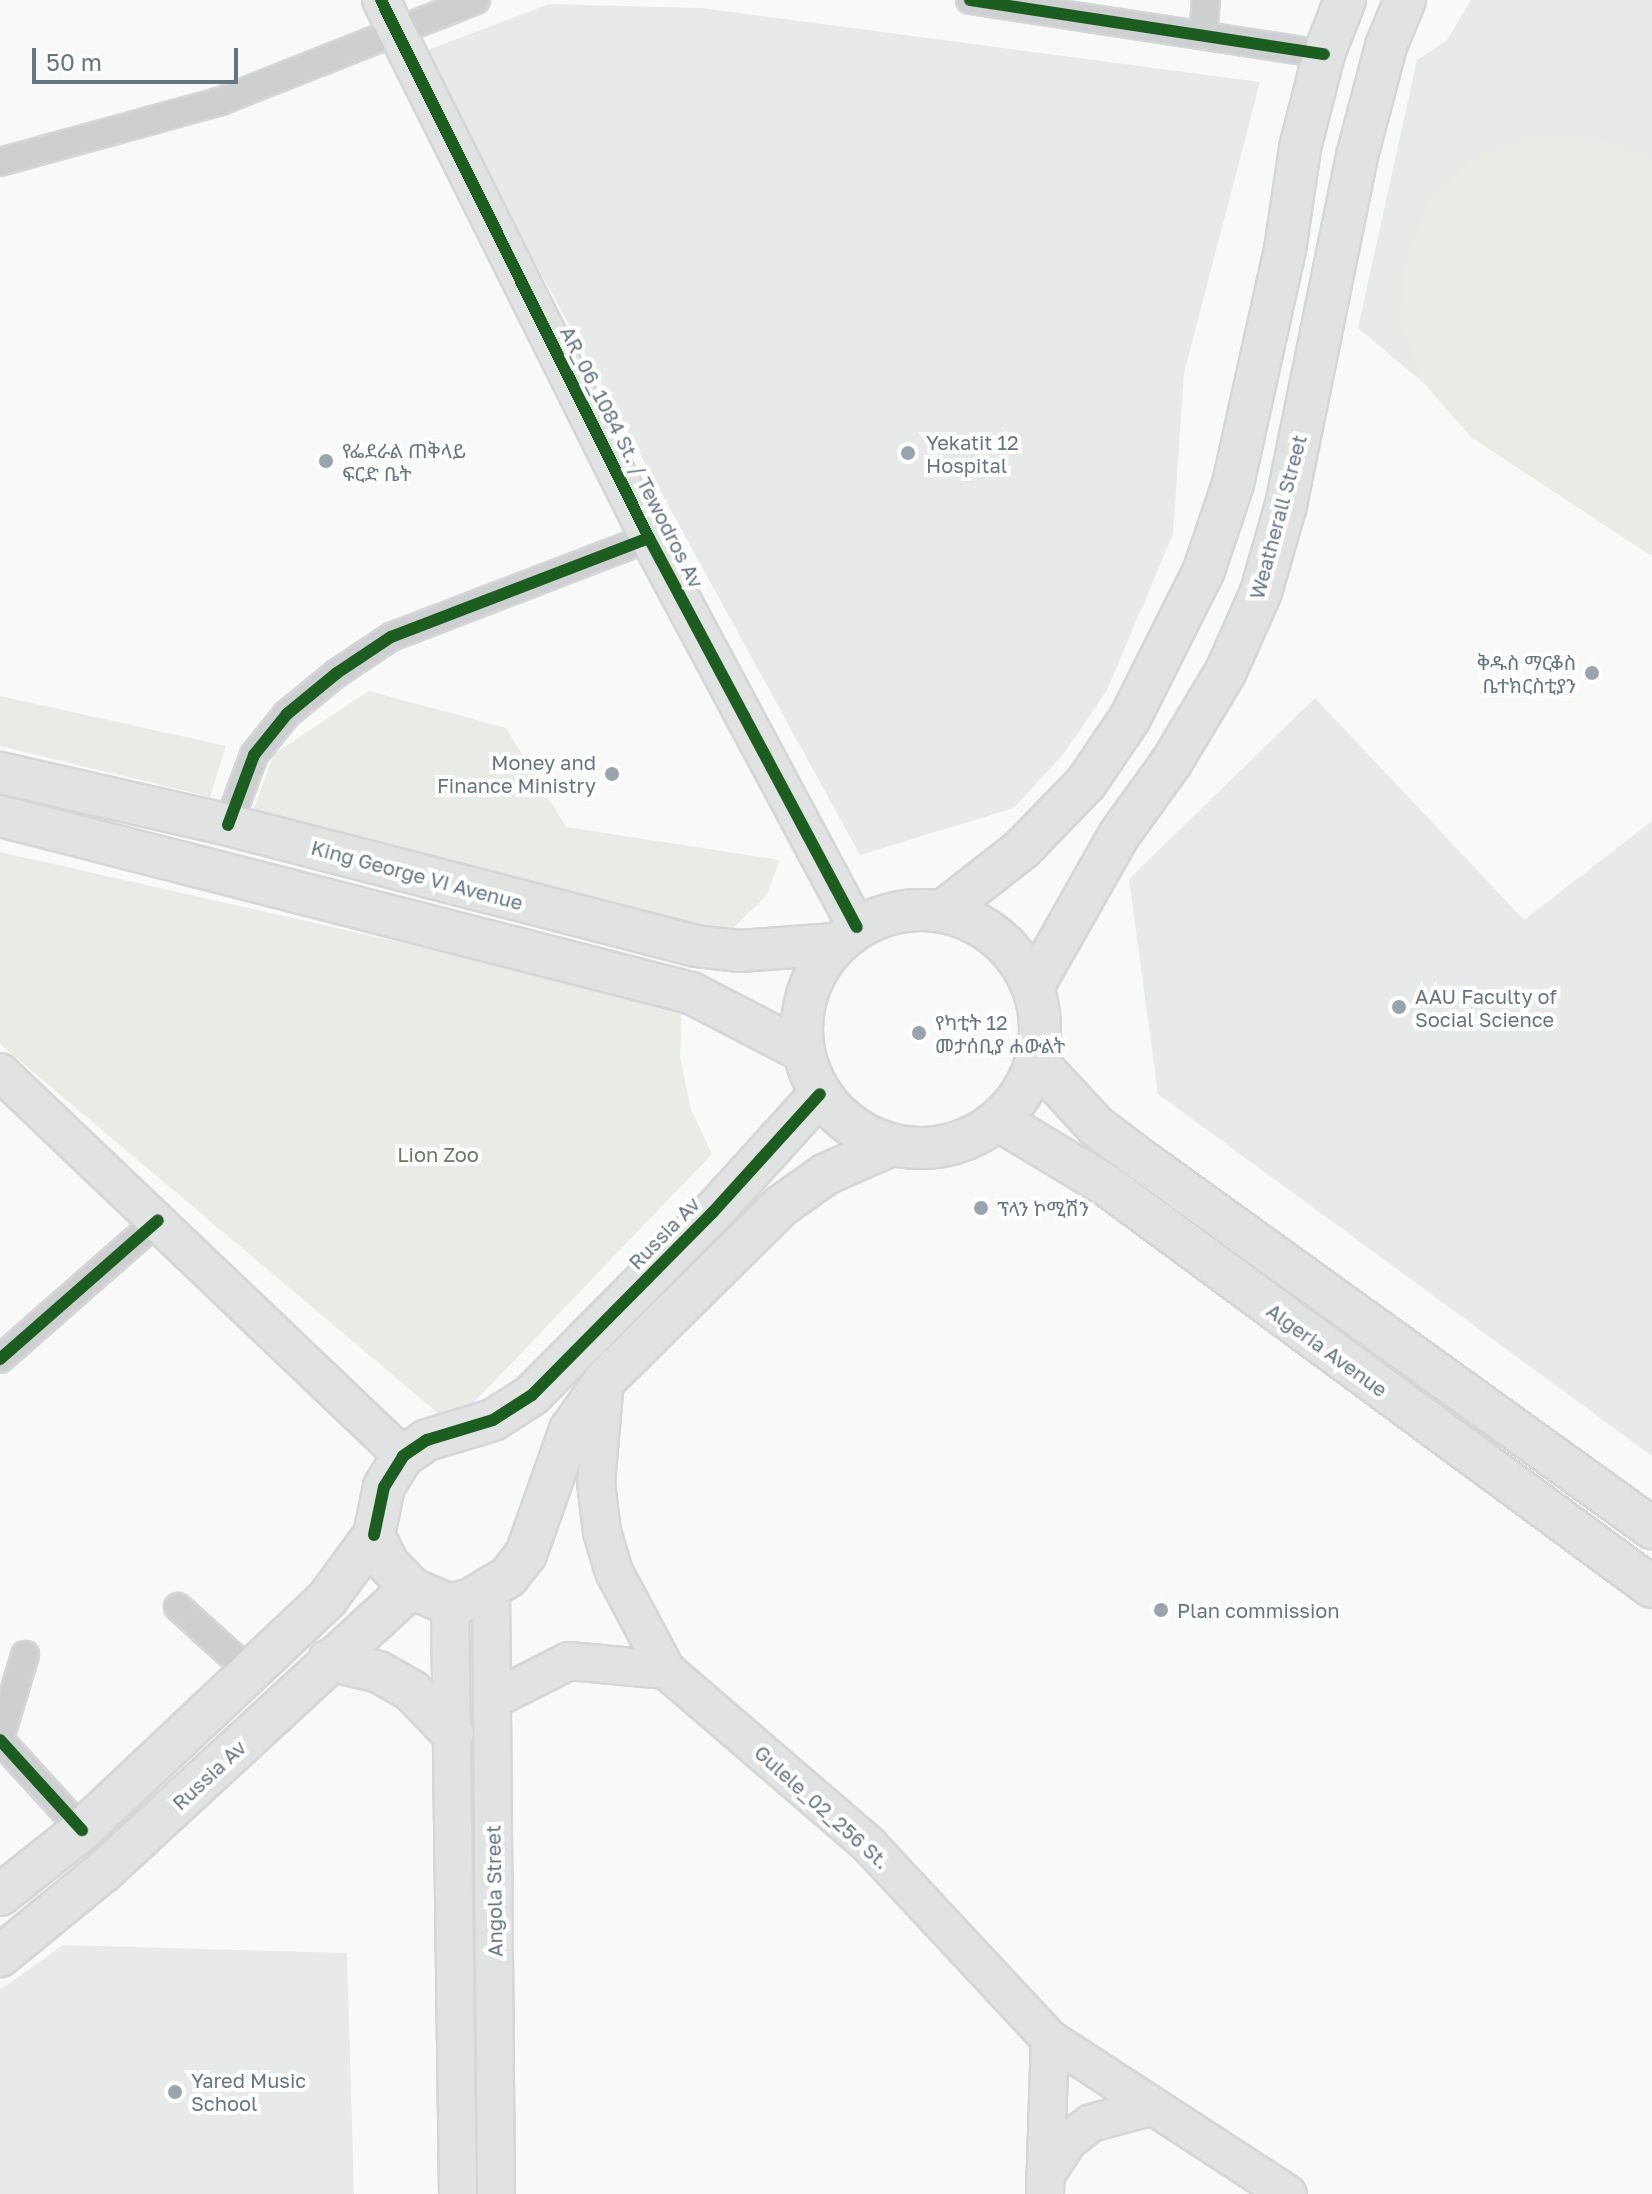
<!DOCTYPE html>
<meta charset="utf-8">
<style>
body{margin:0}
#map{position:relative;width:1652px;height:2194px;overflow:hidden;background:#f9f9f9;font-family:"Golos Text","Noto Sans Ethiopic",sans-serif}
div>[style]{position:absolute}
.built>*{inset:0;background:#e8e9e9}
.green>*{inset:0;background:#e8ebe6}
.roads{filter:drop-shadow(2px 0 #d5d6d7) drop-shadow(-2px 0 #d5d6d7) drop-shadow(0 2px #d5d6d7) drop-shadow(0 -2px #d5d6d7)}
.street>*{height:26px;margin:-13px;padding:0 13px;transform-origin:13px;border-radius:13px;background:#cecfd0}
.secondary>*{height:36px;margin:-18px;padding:0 18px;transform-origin:18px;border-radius:18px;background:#e1e2e2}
.primary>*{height:40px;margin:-20px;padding:0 20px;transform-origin:20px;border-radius:20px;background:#e1e2e2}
.primary>.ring{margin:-20px;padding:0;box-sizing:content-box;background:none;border:40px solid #e1e2e2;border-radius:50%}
.cycleway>*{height:12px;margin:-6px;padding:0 6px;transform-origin:6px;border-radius:6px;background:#1b5e20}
.dots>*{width:22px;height:22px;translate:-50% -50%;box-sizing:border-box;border:4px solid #fff;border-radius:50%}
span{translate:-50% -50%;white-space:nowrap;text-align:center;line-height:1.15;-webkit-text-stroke:8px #fff;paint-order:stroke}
.poi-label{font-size:20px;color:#657683}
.left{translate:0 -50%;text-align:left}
.right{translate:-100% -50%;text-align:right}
.street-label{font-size:20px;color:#657683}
.park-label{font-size:20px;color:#687a64}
.scale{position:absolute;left:32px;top:48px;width:206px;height:36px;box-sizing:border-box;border:4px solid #657683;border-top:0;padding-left:10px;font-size:24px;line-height:28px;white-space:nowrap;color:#657683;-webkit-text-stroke:6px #fff;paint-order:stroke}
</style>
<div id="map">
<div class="built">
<div style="clip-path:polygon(1471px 0,1652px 0,1652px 556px,1471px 437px,1425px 384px,1358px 328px,1417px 60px,1447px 40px)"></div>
<div style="clip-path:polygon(549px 4px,701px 8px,1260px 82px,1184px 373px,1173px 534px,1107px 690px,1065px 752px,1014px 808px,860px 855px,420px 53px)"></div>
<div style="clip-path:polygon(1315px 698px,1524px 920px,1652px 821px,1652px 1456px,1158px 1094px,1129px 879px)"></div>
<div style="clip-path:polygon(63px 1945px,347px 1953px,354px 2194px,0 2194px,0 1990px)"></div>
</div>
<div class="green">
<div style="clip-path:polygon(1592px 137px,1652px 159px,1652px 556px,1471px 437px,1425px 384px,1399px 322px,1406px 259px,1429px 201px,1472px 160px,1527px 138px)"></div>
<div style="clip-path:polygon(369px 691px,506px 728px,566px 827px,780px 860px,766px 896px,727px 934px,250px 819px,274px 754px)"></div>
<div style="clip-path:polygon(0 696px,226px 746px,210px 797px,0 746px)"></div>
<div style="clip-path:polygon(0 852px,682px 1006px,680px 1057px,691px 1110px,712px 1154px,452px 1425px,0 1044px)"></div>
</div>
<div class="roads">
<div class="street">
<div style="left:970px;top:0;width:358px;rotate:8.7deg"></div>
<div style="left:1203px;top:34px;width:34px;rotate:-85deg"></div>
<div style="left:0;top:162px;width:229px;rotate:-15.4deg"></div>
<div style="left:221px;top:101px;width:274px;rotate:-21.6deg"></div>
<div style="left:228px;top:825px;width:75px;rotate:-69.6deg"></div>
<div style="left:254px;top:755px;width:53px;rotate:-51.2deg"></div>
<div style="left:287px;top:714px;width:65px;rotate:-39.4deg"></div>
<div style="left:337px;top:673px;width:65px;rotate:-33.7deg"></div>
<div style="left:391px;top:637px;width:276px;rotate:-21deg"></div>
<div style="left:0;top:1359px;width:210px;rotate:-41.3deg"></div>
<div style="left:178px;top:1607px;width:97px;rotate:42.1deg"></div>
<div style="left:0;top:1738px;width:87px;rotate:-73.2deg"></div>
<div style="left:0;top:1740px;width:122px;rotate:47.7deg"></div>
</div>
<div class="secondary">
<div style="left:381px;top:0;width:601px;rotate:63.52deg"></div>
<div style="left:649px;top:538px;width:441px;rotate:61.9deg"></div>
<div style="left:0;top:1072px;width:557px;rotate:43.62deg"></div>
<div style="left:605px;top:1380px;width:102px;rotate:95deg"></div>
<div style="left:596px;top:1482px;width:50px;rotate:83.2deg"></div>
<div style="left:602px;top:1532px;width:42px;rotate:73.3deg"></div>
<div style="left:614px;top:1572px;width:111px;rotate:62deg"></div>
<div style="left:666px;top:1670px;width:267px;rotate:40.7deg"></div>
<div style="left:868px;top:1844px;width:267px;rotate:47deg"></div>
<div style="left:1050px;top:2039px;width:284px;rotate:33.1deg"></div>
<div style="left:491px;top:1589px;width:605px;rotate:89.53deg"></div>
<div style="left:450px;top:1605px;width:589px;rotate:89.22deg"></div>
<div style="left:492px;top:1700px;width:86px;rotate:-26.9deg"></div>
<div style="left:569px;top:1661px;width:97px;rotate:5.3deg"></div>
<div style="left:1045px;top:2176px;width:42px;rotate:-56.7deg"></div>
<div style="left:1068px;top:2141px;width:29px;rotate:-38deg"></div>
<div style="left:1091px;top:2123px;width:61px;rotate:-15.2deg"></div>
<div style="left:1045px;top:2194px;width:155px;rotate:-88.2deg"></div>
</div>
<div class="primary">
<div style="left:0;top:773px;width:234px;rotate:12.8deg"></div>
<div style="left:228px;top:825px;width:482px;rotate:14.5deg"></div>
<div style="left:695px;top:946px;width:44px;rotate:6.5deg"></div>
<div style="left:739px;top:951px;width:97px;rotate:-4.1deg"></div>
<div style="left:0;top:816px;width:713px;rotate:14.37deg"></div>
<div style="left:691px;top:993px;width:126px;rotate:27.4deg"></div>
<div style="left:944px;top:910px;width:99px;rotate:-38deg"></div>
<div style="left:1022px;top:849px;width:92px;rotate:-45.9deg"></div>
<div style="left:1086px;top:783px;width:78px;rotate:-55.9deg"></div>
<div style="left:1130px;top:718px;width:165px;rotate:-63.4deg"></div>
<div style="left:1204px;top:570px;width:91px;rotate:-71.4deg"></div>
<div style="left:1233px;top:484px;width:240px;rotate:-77.5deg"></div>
<div style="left:1285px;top:250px;width:103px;rotate:-81.6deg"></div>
<div style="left:1300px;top:148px;width:97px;rotate:-75.7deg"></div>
<div style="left:1324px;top:54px;width:58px;rotate:-68.7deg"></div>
<div class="ring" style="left:802px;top:910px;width:198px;height:198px"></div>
<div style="left:1033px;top:987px;width:175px;rotate:-60.5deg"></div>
<div style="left:1119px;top:835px;width:89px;rotate:-54.2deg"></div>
<div style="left:1171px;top:763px;width:107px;rotate:-59.1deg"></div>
<div style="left:1226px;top:671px;width:86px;rotate:-66.1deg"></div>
<div style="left:1261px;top:592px;width:91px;rotate:-74deg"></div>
<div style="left:1286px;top:505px;width:356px;rotate:-78.5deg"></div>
<div style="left:1357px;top:156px;width:114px;rotate:-75.2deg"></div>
<div style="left:1386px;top:46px;width:50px;rotate:-67.6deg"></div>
<div style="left:1036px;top:1061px;width:88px;rotate:47.3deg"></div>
<div style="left:1096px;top:1126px;width:46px;rotate:37.1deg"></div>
<div style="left:1133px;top:1154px;width:640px;rotate:35.78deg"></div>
<div style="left:820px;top:1094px;width:159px;rotate:132.2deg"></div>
<div style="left:713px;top:1212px;width:257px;rotate:134.7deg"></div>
<div style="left:532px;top:1395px;width:46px;rotate:147.3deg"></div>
<div style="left:493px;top:1420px;width:69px;rotate:163.1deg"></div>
<div style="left:427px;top:1440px;width:29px;rotate:146deg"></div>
<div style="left:403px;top:1456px;width:36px;rotate:122deg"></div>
<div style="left:384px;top:1487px;width:49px;rotate:101.8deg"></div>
<div style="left:374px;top:1535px;width:32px;rotate:64deg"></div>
<div style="left:388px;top:1564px;width:33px;rotate:46deg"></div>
<div style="left:411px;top:1588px;width:43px;rotate:23.6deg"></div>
<div style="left:450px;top:1605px;width:22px;rotate:-16deg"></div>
<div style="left:471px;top:1599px;width:43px;rotate:-30.7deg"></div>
<div style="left:508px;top:1577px;width:29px;rotate:-52deg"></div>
<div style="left:526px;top:1554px;width:132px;rotate:-70.5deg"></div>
<div style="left:570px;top:1430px;width:61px;rotate:-55deg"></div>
<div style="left:605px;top:1380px;width:247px;rotate:-44.7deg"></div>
<div style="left:781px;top:1206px;width:55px;rotate:-35.4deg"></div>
<div style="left:826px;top:1174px;width:72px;rotate:-23.7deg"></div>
<div style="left:998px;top:1120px;width:130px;rotate:31.1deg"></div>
<div style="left:1109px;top:1187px;width:674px;rotate:36.38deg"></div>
<div style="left:329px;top:1660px;width:51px;rotate:13.5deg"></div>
<div style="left:379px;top:1672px;width:38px;rotate:30deg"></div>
<div style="left:412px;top:1691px;width:59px;rotate:46.4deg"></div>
<div style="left:0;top:1895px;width:105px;rotate:-38.4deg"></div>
<div style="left:82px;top:1830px;width:337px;rotate:-43.3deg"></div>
<div style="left:327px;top:1599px;width:79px;rotate:-53.7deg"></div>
<div style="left:0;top:1956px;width:134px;rotate:-39.3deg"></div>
<div style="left:104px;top:1871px;width:418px;rotate:-42.7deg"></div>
</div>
</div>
<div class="cycleway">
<div style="left:381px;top:0;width:601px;rotate:63.52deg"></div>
<div style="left:649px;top:538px;width:441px;rotate:61.9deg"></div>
<div style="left:970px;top:0;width:358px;rotate:8.7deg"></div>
<div style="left:228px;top:825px;width:75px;rotate:-69.6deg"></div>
<div style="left:254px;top:755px;width:53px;rotate:-51.2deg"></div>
<div style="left:287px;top:714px;width:65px;rotate:-39.4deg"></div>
<div style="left:337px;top:673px;width:65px;rotate:-33.7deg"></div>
<div style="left:391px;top:637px;width:276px;rotate:-21deg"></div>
<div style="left:0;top:1359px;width:210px;rotate:-41.3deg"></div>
<div style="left:374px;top:1535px;width:49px;rotate:-78.2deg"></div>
<div style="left:384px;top:1487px;width:36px;rotate:-58deg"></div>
<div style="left:403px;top:1456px;width:29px;rotate:-34deg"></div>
<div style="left:427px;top:1440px;width:69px;rotate:-16.9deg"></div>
<div style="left:493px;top:1420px;width:46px;rotate:-32.7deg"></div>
<div style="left:532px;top:1395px;width:257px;rotate:-45.3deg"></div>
<div style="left:713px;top:1212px;width:159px;rotate:-47.8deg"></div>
<div style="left:0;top:1740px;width:122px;rotate:47.7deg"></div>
</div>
<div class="dots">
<div style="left:908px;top:453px;background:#99a4ac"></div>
<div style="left:326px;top:461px;background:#99a4ac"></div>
<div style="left:1592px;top:673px;background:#99a4ac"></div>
<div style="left:612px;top:774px;background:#99a4ac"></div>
<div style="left:1399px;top:1007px;background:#99a4ac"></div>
<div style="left:919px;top:1033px;background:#99a4ac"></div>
<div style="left:981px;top:1208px;background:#99a4ac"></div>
<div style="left:1161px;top:1610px;background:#99a4ac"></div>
<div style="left:175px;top:2092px;background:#99a4ac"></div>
</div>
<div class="poi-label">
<span class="left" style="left:926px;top:454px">Yekatit 12<br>Hospital</span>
<span class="left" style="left:342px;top:462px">የፌደራል ጠቅላይ<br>ፍርድ ቤት</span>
<span class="right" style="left:1576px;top:674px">ቅዱስ ማርቆስ<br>ቤተክርስቲያን</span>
<span class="right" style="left:596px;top:774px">Money and<br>Finance Ministry</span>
<span class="left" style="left:1415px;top:1008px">AAU Faculty of<br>Social Science</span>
<span class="left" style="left:935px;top:1034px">የካቲት 12<br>መታሰቢያ ሐውልት</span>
<span class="left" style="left:997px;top:1208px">ፕላን ኮሚሽን</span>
<span class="left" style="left:1177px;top:1610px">Plan commission</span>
<span class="left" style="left:191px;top:2092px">Yared Music<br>School</span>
</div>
<div class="street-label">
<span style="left:632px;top:457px;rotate:63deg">AR_06_1084 St. / Tewodros Av</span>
<span style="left:1278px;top:517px;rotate:-75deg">Weatherall Street</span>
<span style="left:417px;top:875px;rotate:15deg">King George VI Avenue</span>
<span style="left:664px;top:1233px;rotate:-46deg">Russia Av</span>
<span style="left:1327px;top:1350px;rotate:36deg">Algeria Avenue</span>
<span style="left:209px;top:1775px;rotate:-43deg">Russia Av</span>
<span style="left:822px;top:1807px;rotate:42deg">Gulele_02_256 St.</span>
<span style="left:494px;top:1891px;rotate:-91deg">Angola Street</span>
</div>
<div class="park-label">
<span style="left:438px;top:1154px">Lion Zoo</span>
</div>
<div class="scale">50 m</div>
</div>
